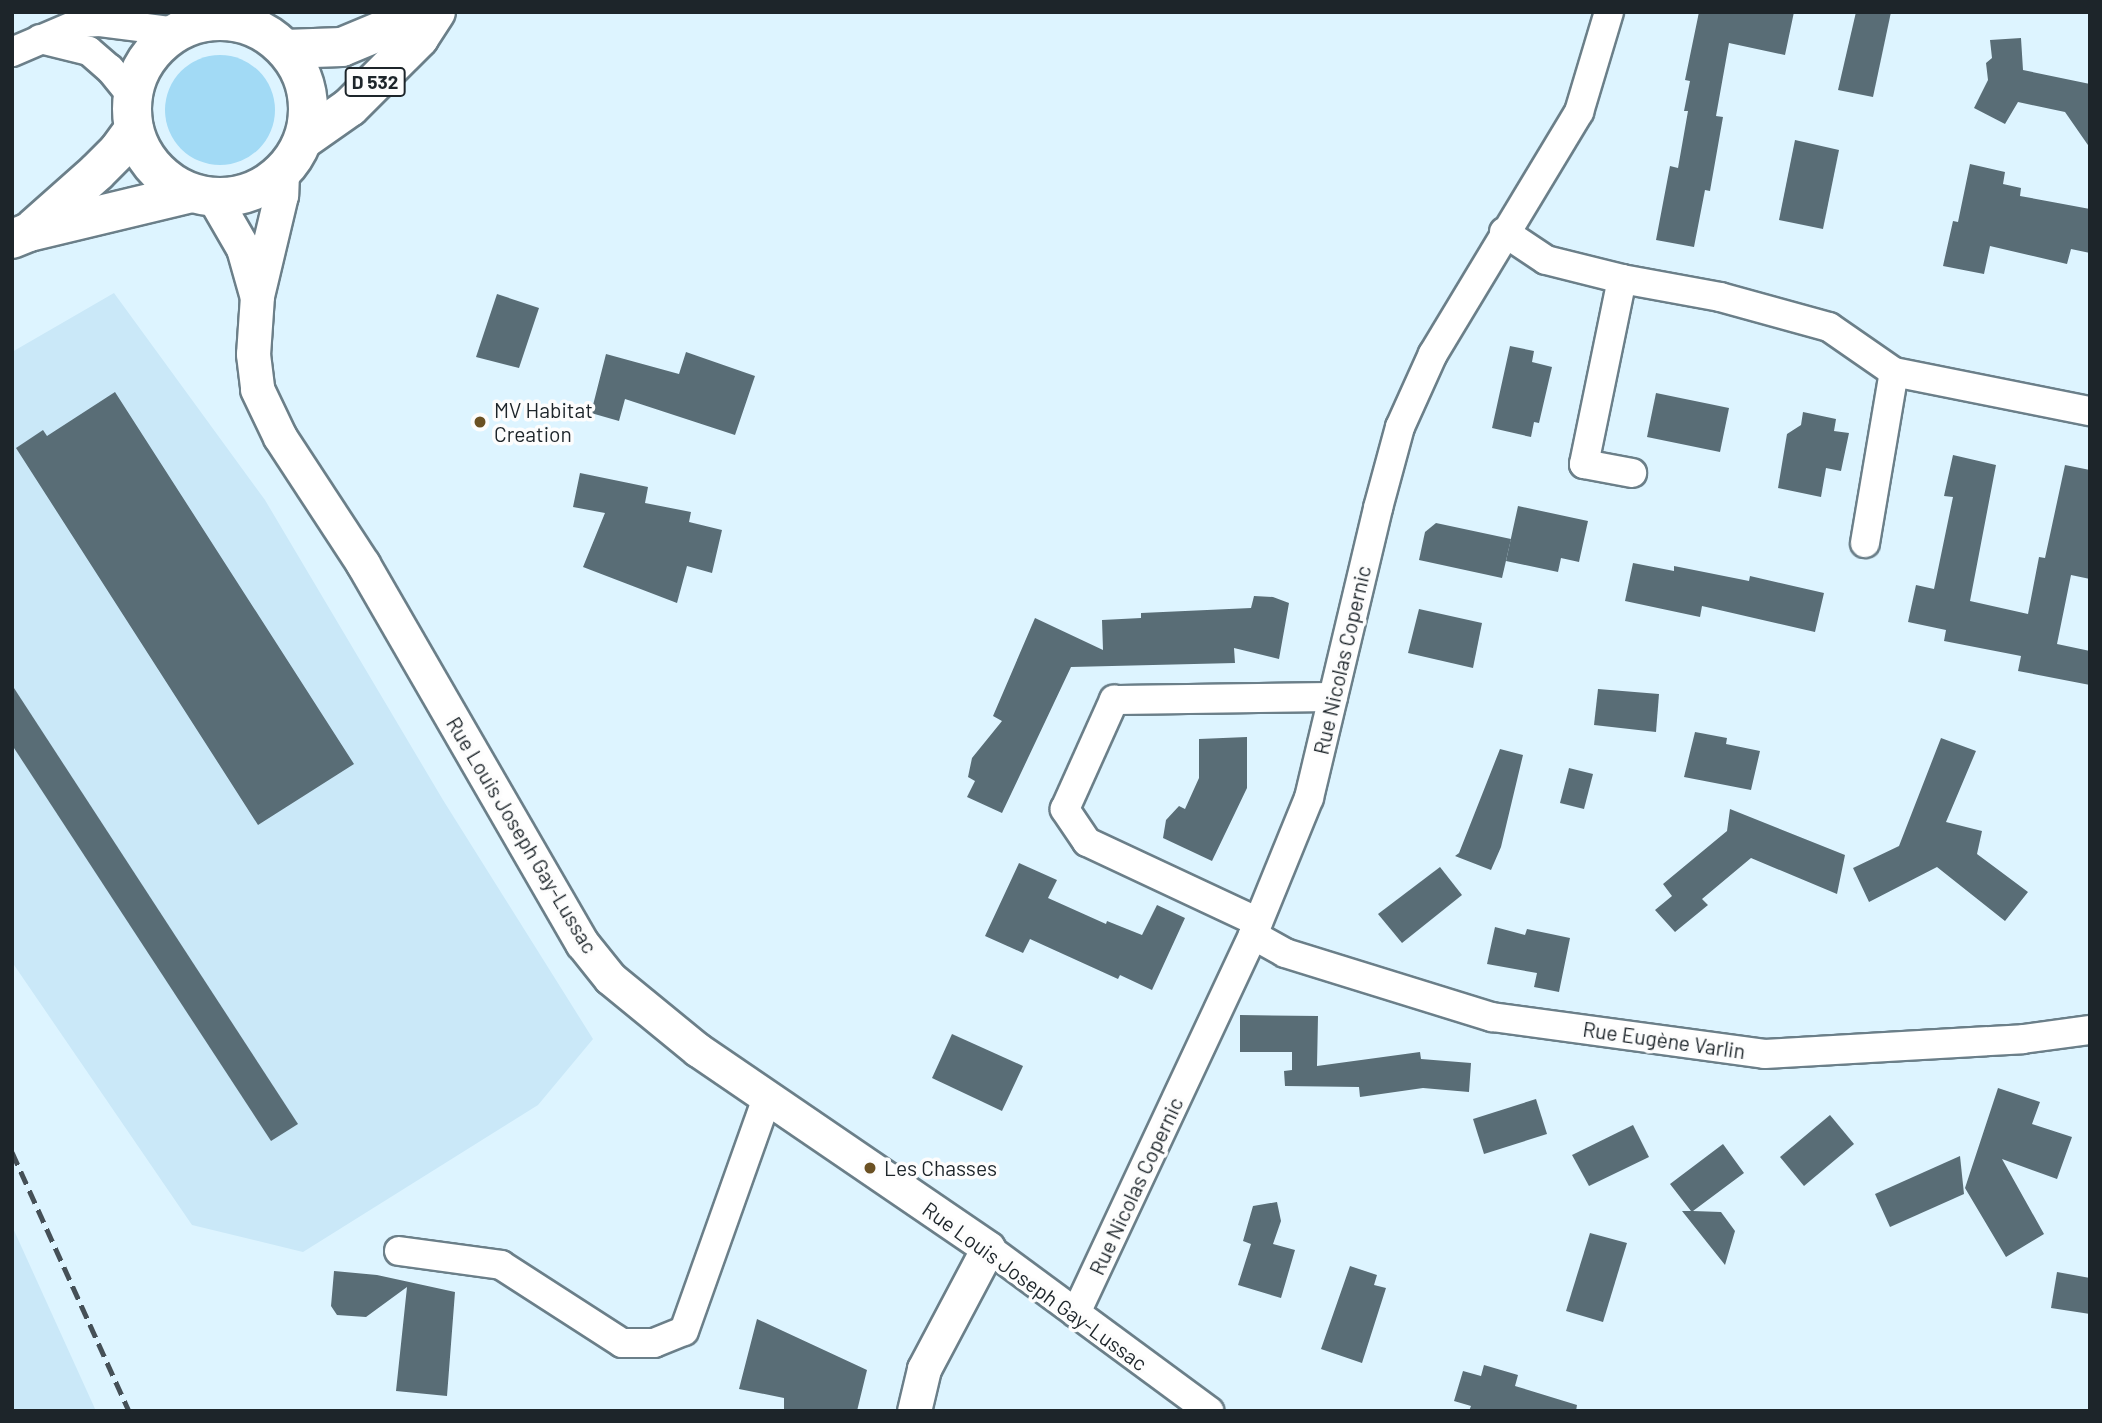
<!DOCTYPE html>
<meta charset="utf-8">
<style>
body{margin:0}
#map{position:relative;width:2102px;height:1423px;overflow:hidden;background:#ddf4ff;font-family:Barlow,sans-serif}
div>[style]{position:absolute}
.built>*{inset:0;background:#cae8f8}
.green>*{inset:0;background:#a2daf5}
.round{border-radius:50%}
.building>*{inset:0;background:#596d76}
.roads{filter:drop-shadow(2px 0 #6b7f89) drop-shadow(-2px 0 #6b7f89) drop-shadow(0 2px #6b7f89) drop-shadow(0 -2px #6b7f89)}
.minor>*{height:28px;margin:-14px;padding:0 14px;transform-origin:14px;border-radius:14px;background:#fff}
.tertiary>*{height:33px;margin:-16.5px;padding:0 16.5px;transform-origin:16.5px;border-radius:16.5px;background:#fff}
.primary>*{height:38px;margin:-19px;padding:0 19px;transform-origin:19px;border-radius:19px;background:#fff}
.primary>.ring{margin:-19px;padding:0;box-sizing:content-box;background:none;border:38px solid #fff;border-radius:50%}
.rail>*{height:5px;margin-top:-2.5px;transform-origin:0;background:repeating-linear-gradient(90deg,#455057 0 14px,transparent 0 21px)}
.dots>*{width:19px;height:19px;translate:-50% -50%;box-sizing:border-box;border:4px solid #fdfdfd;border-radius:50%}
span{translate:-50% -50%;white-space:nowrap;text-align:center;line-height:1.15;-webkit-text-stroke:7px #fdfdfd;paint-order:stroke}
.shield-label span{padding:2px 5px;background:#fdfdfd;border:2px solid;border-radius:5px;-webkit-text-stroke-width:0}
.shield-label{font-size:19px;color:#1d252a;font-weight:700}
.poi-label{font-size:21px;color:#1d252a}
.left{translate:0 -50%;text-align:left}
.street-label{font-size:21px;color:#1d252a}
.frame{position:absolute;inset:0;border:14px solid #1d252a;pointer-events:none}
</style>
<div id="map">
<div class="built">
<div style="clip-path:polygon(114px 293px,265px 500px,443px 800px,593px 1039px,538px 1105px,303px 1252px,192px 1225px,12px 962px,12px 352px)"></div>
<div style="clip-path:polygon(12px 1226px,96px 1411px,12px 1411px)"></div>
</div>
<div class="green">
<div class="round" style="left:165px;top:55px;width:110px;height:110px"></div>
</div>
<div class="building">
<div style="clip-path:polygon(1699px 12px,1794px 12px,1785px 55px,1729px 43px,1716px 116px,1723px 117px,1710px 191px,1705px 190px,1694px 247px,1656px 240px,1670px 166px,1678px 168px,1688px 111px,1684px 111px,1690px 81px,1685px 80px)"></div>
<div style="clip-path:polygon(1856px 12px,1891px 12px,1873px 97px,1838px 90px)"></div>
<div style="clip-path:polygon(2021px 38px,2023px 70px,2090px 84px,2090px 148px,2065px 112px,2018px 102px,2005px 124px,1974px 108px,1988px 80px,1986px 63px,1992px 58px,1990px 40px)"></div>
<div style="clip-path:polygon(1795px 140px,1839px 150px,1823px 229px,1779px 220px)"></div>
<div style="clip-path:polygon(1970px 164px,2005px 172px,2003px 184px,2021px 188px,2020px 196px,2090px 209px,2090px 253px,2071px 249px,2067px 264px,1990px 246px,1984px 274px,1943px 266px,1953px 221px,1958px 222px)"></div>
<div style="clip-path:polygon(497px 294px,539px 308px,519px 368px,476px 357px)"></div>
<div style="clip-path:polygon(1510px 346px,1534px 351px,1532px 362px,1552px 367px,1539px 423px,1534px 422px,1531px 437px,1492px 428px)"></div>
<div style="clip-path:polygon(686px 352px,755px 376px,735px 435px,625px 399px,619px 421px,591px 413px,606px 354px,679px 374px)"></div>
<div style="clip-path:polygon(115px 392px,354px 764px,258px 825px,16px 448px,43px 430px,47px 436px)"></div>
<div style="clip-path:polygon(1656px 393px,1729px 408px,1720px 452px,1647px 437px)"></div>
<div style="clip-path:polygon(1803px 412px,1836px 419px,1834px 431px,1849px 433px,1841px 471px,1826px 468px,1821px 497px,1778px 488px,1787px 434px,1801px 425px)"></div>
<div style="clip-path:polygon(1953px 455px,1996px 465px,1970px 601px,2028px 614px,2039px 557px,2045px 558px,2065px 465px,2090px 470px,2090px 579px,2071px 575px,2057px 644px,2090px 651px,2090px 685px,2018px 671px,2021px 656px,1944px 641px,1946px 630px,1908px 622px,1916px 585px,1934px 589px,1953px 497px,1944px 496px)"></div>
<div style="clip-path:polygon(580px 473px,648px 487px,645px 503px,691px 512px,689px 522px,722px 530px,712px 573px,687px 566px,677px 603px,583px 567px,605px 513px,573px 507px)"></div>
<div style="clip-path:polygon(1518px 506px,1588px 521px,1579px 562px,1561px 558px,1558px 572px,1506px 561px)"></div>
<div style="clip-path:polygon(1436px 523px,1511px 539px,1502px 578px,1419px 560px,1425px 532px)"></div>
<div style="clip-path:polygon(1633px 563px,1674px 571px,1674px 566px,1749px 581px,1750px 576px,1824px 593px,1815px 632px,1702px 606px,1700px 617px,1625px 601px)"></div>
<div style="clip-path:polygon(1254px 596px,1273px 597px,1289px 603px,1279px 659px,1234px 648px,1235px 663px,1071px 667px,1002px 813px,967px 797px,975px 781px,968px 777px,972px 758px,1002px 721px,993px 716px,1035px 618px,1103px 650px,1102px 620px,1141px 618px,1141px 613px,1251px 608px)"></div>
<div style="clip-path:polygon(1419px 609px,1482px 623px,1473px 668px,1408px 653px)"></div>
<div style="clip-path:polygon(12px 685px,298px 1124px,271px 1141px,12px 745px)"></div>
<div style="clip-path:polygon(1598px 689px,1659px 694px,1656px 732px,1594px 725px)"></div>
<div style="clip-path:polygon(1695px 732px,1727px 738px,1726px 744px,1760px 751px,1751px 790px,1684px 777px)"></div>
<div style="clip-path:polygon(1247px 737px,1247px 788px,1212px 861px,1163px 838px,1166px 820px,1179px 806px,1185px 809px,1199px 778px,1199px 739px)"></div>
<div style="clip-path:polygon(1941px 738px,1976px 751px,1946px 822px,1982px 831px,1977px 854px,2028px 892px,2005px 921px,1937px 867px,1869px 902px,1853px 868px,1899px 846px)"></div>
<div style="clip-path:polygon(1500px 749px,1523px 755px,1501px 847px,1491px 870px,1455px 856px,1459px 853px)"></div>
<div style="clip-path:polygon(1569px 768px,1593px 774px,1584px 809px,1560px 803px)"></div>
<div style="clip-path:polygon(1730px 809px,1845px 855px,1837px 894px,1751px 858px,1702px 899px,1708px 905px,1675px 932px,1655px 910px,1672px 896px,1663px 884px,1727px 831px)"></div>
<div style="clip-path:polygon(1019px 863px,1057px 880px,1048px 898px,1106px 924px,1107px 921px,1142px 935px,1157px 905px,1185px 918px,1152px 990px,1120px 975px,1118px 979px,1030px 939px,1023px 953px,985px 936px)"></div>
<div style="clip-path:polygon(1440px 867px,1462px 895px,1402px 943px,1378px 914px)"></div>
<div style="clip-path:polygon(1495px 927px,1525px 935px,1527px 929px,1570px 938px,1559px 992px,1534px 987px,1537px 973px,1487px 964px)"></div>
<div style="clip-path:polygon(1240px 1015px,1318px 1016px,1317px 1066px,1420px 1052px,1421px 1059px,1471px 1063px,1469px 1092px,1423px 1088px,1360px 1097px,1359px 1087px,1285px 1086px,1284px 1071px,1292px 1070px,1292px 1052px,1240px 1052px)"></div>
<div style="clip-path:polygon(952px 1034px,1023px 1066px,1002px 1111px,932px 1078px)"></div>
<div style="clip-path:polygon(1998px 1088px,2040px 1102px,2032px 1124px,2072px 1137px,2057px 1179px,2002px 1159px,2044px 1234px,2006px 1257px,1965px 1188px)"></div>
<div style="clip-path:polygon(1536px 1099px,1547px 1134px,1484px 1154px,1473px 1119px)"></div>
<div style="clip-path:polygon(1830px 1115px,1854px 1144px,1804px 1186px,1780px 1157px)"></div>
<div style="clip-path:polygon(1633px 1125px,1649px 1157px,1589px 1186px,1572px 1155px)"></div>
<div style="clip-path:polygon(1723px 1144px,1744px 1173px,1693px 1211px,1721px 1212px,1735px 1231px,1725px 1265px,1682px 1211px,1691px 1211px,1670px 1184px)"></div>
<div style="clip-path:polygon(1960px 1156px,1964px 1194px,1890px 1227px,1875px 1194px)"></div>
<div style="clip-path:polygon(1277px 1202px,1281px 1221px,1273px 1244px,1295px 1250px,1281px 1298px,1238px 1285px,1251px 1244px,1243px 1241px,1253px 1206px)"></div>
<div style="clip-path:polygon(1590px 1233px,1627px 1243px,1603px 1322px,1566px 1311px)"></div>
<div style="clip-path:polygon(1350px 1266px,1377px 1275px,1374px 1285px,1386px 1288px,1362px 1363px,1321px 1349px)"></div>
<div style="clip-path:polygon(334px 1271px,377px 1275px,455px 1292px,447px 1396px,396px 1391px,407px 1287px,366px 1317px,337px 1315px,331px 1306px)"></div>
<div style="clip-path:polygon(2057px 1272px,2090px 1278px,2090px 1314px,2051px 1308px)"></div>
<div style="clip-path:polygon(757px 1319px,867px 1370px,857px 1411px,784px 1411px,784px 1398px,739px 1389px)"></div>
<div style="clip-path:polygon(1484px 1365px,1518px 1375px,1515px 1386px,1577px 1405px,1576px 1411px,1469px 1411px,1471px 1406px,1454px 1401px,1463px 1371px,1481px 1376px)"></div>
</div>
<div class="roads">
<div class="minor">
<div style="left:249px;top:12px;width:18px;rotate:68deg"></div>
<div style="left:40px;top:39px;width:50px;rotate:13.8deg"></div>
<div style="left:89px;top:51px;width:28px;rotate:41deg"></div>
<div style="left:110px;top:69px;width:35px;rotate:51deg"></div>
<div style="left:12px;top:52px;width:74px;rotate:-23.1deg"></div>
<div style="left:80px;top:23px;width:20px;rotate:-3deg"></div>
<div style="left:100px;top:22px;width:79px;rotate:7.3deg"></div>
<div style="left:1504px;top:232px;width:50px;rotate:33.7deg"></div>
<div style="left:1546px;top:260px;width:78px;rotate:14deg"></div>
<div style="left:1622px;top:279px;width:100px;rotate:10.4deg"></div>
<div style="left:1720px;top:297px;width:113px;rotate:15.4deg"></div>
<div style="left:1829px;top:327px;width:79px;rotate:34.7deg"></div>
<div style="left:1894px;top:372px;width:200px;rotate:11.3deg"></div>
<div style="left:1622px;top:279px;width:189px;rotate:101.6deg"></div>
<div style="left:1584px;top:464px;width:49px;rotate:10.6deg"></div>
<div style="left:1865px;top:543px;width:173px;rotate:-80.4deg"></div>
<div style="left:1258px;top:922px;width:189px;rotate:-154.9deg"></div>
<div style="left:1087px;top:842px;width:40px;rotate:-124deg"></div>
<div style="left:1065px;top:809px;width:120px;rotate:-65.8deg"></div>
<div style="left:1114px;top:700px;width:219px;rotate:-0.8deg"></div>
<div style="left:1253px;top:935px;width:37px;rotate:29deg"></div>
<div style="left:1285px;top:953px;width:217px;rotate:17.2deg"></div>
<div style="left:1492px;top:1017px;width:275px;rotate:7.7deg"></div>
<div style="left:1765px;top:1054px;width:258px;rotate:-3.3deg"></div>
<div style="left:2023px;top:1039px;width:68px;rotate:-7.7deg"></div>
<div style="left:988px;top:1248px;width:275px;rotate:36.4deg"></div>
<div style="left:399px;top:1251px;width:103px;rotate:7.8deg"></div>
<div style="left:501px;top:1265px;width:144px;rotate:32.8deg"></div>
<div style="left:622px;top:1343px;width:32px"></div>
<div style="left:654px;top:1343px;width:32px;rotate:-22deg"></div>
<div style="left:684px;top:1331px;width:247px;rotate:-70.4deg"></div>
<div style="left:1076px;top:1313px;width:417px;rotate:-64.9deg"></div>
<div style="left:1253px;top:935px;width:148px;rotate:-67.8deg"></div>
<div style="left:1309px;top:798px;width:298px;rotate:-76.6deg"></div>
<div style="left:1378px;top:508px;width:84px;rotate:-74.8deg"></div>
<div style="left:1400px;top:427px;width:80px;rotate:-65.7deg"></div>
<div style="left:1433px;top:354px;width:283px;rotate:-58.9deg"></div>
<div style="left:1579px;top:112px;width:104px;rotate:-73.3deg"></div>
</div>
<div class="tertiary">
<div style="left:282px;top:172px;width:23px;rotate:92deg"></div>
<div style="left:281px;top:195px;width:104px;rotate:103.4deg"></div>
<div style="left:257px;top:296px;width:58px;rotate:93.9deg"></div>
<div style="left:253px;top:354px;width:35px;rotate:83deg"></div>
<div style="left:257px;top:389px;width:53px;rotate:64.4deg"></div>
<div style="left:280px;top:437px;width:152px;rotate:56.8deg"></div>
<div style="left:363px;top:564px;width:438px;rotate:60deg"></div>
<div style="left:582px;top:943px;width:45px;rotate:51.3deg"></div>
<div style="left:610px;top:978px;width:114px;rotate:39.3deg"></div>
<div style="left:698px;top:1050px;width:351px;rotate:34.3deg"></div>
<div style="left:988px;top:1248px;width:137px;rotate:117.9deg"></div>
<div style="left:924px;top:1369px;width:43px;rotate:103.4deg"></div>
<div style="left:214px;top:198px;width:58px;rotate:59.9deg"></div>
<div style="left:243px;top:248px;width:48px;rotate:74.2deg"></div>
</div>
<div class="primary">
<div class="ring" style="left:132px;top:21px;width:138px;height:138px"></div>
<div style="left:285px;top:49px;width:57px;rotate:-2deg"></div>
<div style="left:342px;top:47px;width:91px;rotate:-22.6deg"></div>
<div style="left:303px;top:140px;width:57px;rotate:-35.1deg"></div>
<div style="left:350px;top:107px;width:98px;rotate:-45deg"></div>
<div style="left:419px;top:38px;width:31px;rotate:-57deg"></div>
<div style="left:34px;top:228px;width:84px;rotate:-41.6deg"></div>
<div style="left:97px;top:172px;width:30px;rotate:-45deg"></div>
<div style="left:118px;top:151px;width:27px;rotate:-54deg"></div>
<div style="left:12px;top:239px;width:18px;rotate:-22deg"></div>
<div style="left:29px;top:232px;width:167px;rotate:-13.5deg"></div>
</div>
</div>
<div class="rail">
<div style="left:12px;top:1152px;width:284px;rotate:65.7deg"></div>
</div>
<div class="dots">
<div style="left:480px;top:422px;background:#6b5123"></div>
<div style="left:870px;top:1168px;background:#6b5123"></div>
</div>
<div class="shield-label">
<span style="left:375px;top:82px">D 532</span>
</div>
<div class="poi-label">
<span class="left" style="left:494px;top:422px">MV Habitat<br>Creation</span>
<span class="left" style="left:884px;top:1168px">Les Chasses</span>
</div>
<div class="street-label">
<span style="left:1342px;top:660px;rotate:-77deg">Rue Nicolas Copernic</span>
<span style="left:522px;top:835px;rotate:59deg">Rue Louis Joseph Gay-Lussac</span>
<span style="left:1664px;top:1040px;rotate:8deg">Rue Eugène Varlin</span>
<span style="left:1136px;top:1186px;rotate:-65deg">Rue Nicolas Copernic</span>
<span style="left:1035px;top:1286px;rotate:36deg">Rue Louis Joseph Gay-Lussac</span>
</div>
<div class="frame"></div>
</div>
